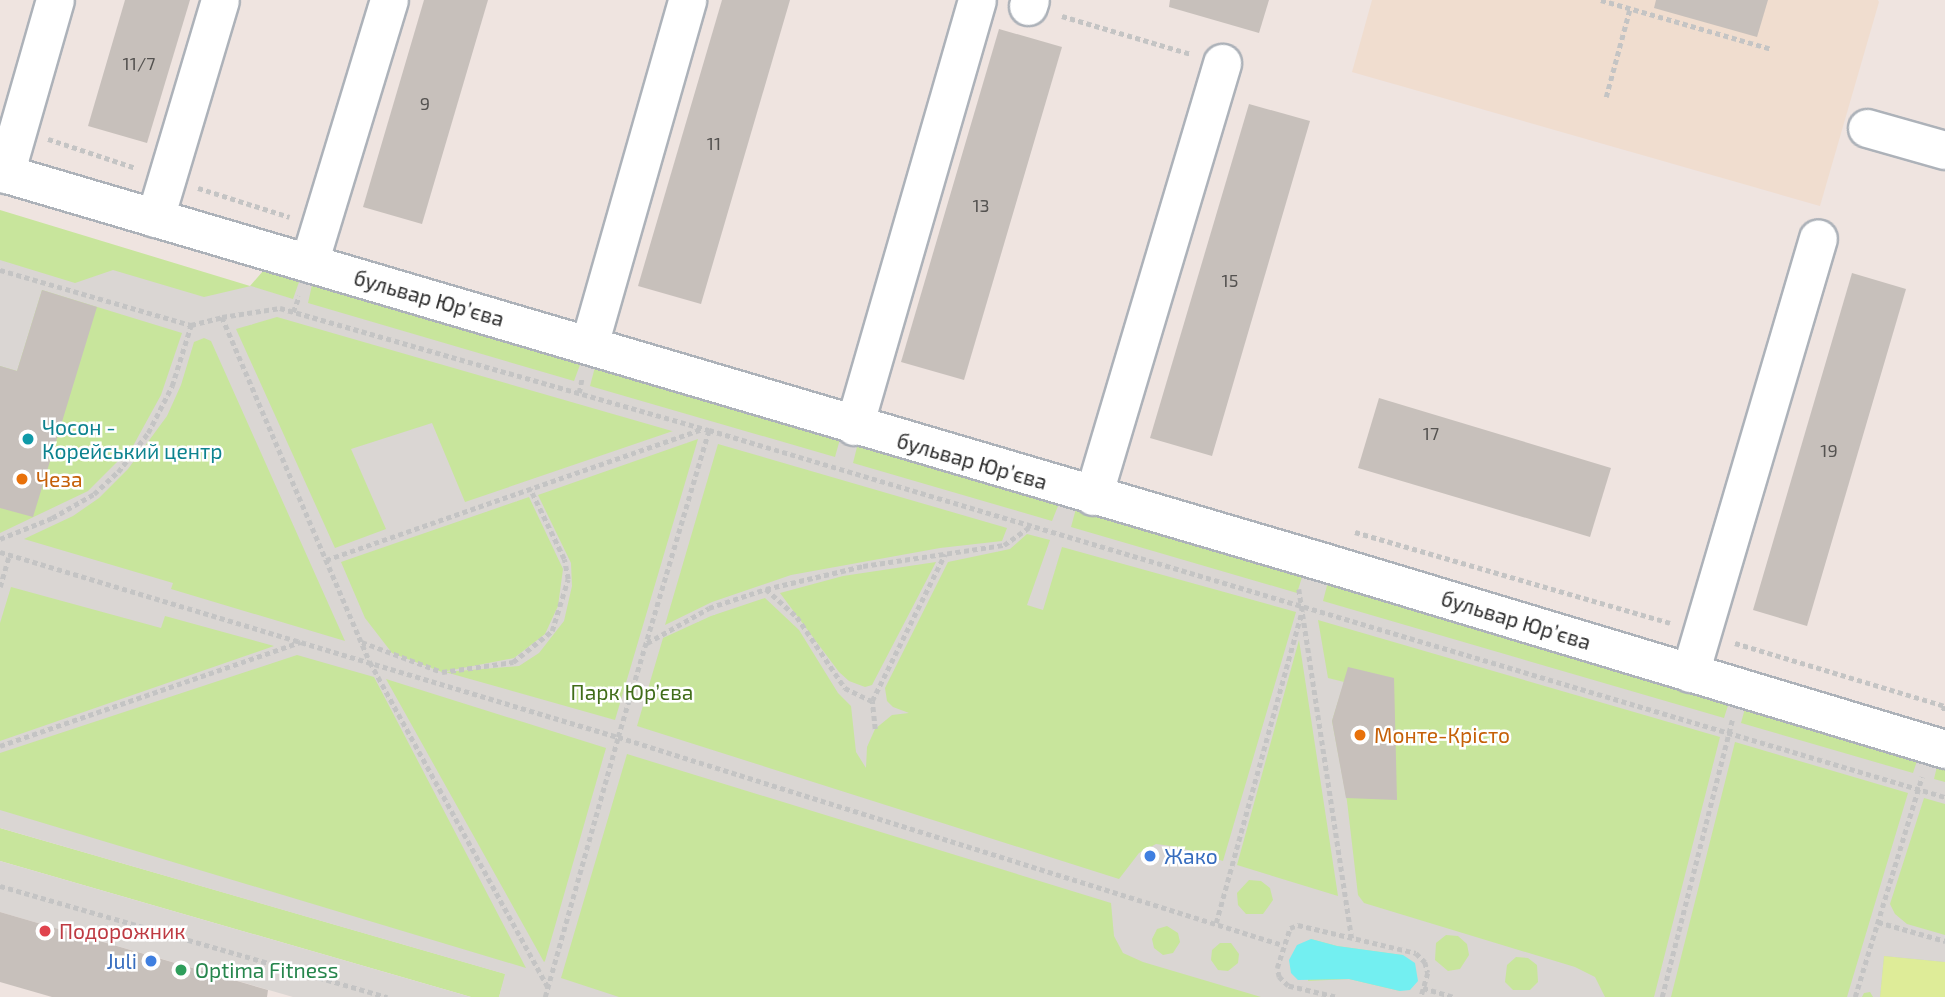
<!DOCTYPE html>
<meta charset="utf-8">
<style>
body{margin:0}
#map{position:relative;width:1945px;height:997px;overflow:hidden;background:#efe4e0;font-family:"Exo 2",sans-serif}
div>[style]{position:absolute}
.education>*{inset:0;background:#f0ddcf}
.green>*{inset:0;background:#c8e59c}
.pitch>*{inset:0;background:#deec98}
.plaza>*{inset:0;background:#dad6d3}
.water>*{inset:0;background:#73eff1}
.building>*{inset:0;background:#c7c0bb}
.path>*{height:4.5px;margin-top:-2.25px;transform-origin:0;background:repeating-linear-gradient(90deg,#c4c4c4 0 5px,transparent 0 8.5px)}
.roads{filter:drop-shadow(2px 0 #adb2b9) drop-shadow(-2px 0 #adb2b9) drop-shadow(0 2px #adb2b9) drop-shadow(0 -2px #adb2b9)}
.minor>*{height:37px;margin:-18.5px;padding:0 18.5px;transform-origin:18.5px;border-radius:18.5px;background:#fff}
.dots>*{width:19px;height:19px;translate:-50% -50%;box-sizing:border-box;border:4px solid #fff;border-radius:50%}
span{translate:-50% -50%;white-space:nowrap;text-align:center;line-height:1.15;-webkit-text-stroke:5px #fff;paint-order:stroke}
.number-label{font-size:18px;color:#545250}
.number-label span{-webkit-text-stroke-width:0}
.street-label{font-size:21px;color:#2d2d2d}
.culture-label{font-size:21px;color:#0d838f}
.left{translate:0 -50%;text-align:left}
.food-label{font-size:21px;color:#c56008}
.park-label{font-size:21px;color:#416d1a}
.shop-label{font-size:21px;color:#366cbe}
.right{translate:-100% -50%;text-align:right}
.health-label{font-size:21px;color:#be3a42}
.leisure-label{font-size:21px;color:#27864d}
</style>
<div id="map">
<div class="education">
<div style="clip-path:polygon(1372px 0,1878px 0,1879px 2px,1820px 206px,1352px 72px)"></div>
</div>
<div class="green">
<div style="clip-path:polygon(0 210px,250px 286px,263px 271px,1945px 760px,1945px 997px,599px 997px,0 819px)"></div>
<div style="clip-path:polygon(0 828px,506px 974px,499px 997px,471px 997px,0 861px)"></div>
</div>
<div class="pitch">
<div style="clip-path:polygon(1884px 956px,1945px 962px,1945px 997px,1880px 997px)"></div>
</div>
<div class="plaza">
<div style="clip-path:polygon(evenodd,0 260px,75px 283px,113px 270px,204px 297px,251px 286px,293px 299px,299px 282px,312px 285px,308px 303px,574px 381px,581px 362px,595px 367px,590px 386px,835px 457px,840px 439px,858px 443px,853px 463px,1052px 521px,1060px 501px,1077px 505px,1071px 527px,1297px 593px,1304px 571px,1329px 578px,1323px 601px,1724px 718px,1731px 696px,1747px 701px,1741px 723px,1913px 773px,1920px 752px,1939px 758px,1934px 779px,1945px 782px,1945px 804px,1924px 798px,1890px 904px,1895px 914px,1907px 924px,1945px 935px,1945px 962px,1884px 956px,1880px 997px,1873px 997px,1870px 992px,1864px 993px,1862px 997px,1847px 997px,1908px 793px,1735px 742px,1671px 997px,1654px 997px,1720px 737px,1318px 620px,1328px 678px,1344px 682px,1332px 721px,1347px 801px,1358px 895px,1364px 903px,1575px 967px,1595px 977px,1605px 997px,1261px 997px,1143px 962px,1123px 953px,1114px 936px,1111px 903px,627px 754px,561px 978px,619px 997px,499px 997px,505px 974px,0 828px,0 810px,526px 968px,374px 677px,297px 655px,0 753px,0 741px,274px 646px,165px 616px,161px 628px,11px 587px,0 623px,0 533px,88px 491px,133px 446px,161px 395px,182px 333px,42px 290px,17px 371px,0 366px,0 260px,277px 317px,672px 431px,673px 431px,465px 502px,432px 423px,351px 449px,386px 529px,335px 548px,236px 329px,277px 317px,0 260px,204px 338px,211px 341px,345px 641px,171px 589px,173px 583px,24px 539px,73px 516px,99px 498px,128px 469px,167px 416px,181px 385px,194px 342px,204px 338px,0 260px,698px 439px,615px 720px,445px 672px,519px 666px,539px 653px,564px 621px,572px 586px,571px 563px,538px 495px,698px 439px,0 260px,718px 444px,1007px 528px,1002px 541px,940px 548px,791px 575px,712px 602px,665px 625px,718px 444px,0 260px,529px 497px,563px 569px,558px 606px,545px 634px,514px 658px,442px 672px,392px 653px,365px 618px,341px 562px,529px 497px,0 260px,1027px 534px,1050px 540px,1027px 605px,1043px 610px,1062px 547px,1296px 612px,1223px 861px,1178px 847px,1156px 844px,1139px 853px,1119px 879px,637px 726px,663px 638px,711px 616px,765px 598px,799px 630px,838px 693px,851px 706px,856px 752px,866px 768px,867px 747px,875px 729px,892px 715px,909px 713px,893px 707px,887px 701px,885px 688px,948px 562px,1010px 549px,1027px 534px,0 260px,936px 562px,872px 685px,865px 687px,849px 681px,839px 672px,780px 593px,843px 576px,936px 562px,0 260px,1299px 640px,1338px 896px,1237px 865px,1299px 640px,0 260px,386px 679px,606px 748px,545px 961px,544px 962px,386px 679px,0 260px,1249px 880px,1261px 881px,1270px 888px,1273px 900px,1263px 914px,1246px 914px,1238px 905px,1237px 893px,1249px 880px,0 260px,1167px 926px,1178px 933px,1180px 942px,1173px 953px,1163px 955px,1154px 948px,1152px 939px,1157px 929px,1167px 926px,0 260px,1446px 935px,1458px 936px,1467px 944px,1469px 955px,1460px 969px,1448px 971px,1435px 960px,1436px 943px,1446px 935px,0 260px,1311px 939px,1337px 946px,1402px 955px,1400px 991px,1349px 979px,1308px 981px,1311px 939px,0 260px,1220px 943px,1231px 943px,1239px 954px,1238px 963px,1228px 971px,1218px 970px,1211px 960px,1212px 950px,1220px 943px,0 260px,1516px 957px,1528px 958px,1537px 965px,1538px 982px,1530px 990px,1513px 990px,1505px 982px,1507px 965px,1516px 957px)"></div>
<div style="clip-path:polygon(0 861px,471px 997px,293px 997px,0 912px)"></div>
</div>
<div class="water">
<div style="clip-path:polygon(1311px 939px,1337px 946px,1403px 955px,1415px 963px,1418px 981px,1410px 990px,1400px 991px,1349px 979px,1298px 980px,1291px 973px,1289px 960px,1297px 945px)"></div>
</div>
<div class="building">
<div style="clip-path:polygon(125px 0,190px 0,147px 143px,88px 126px)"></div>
<div style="clip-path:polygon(424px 0,488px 0,422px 224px,363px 207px)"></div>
<div style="clip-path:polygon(722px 0,790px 0,701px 304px,638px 286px)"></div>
<div style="clip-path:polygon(1170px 0,1269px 0,1259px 33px,1169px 7px)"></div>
<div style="clip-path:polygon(1656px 0,1768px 0,1757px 37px,1654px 8px)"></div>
<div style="clip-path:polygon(999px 29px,1062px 47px,964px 380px,901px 362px)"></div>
<div style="clip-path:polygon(1249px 104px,1310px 121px,1212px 456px,1150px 438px)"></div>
<div style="clip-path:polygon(1852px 273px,1906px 289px,1807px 626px,1753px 610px)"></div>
<div style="clip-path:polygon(42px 290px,97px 307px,33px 517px,0 508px,0 366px,17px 371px)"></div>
<div style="clip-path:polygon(1379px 398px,1611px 468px,1590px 537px,1358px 468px)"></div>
<div style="clip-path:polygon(1348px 667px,1394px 678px,1397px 800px,1346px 798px,1332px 721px)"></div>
<div style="clip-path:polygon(0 912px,268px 990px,267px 997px,52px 997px,0 982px)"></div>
</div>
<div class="path">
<div style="left:1601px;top:0;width:178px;rotate:16deg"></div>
<div style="left:1062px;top:16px;width:134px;rotate:16.4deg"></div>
<div style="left:1606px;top:97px;width:92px;rotate:-74.9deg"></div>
<div style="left:48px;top:139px;width:93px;rotate:18.2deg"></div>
<div style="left:198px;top:188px;width:96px;rotate:17.5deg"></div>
<div style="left:0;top:270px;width:199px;rotate:16.1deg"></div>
<div style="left:191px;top:325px;width:32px;rotate:-14deg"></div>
<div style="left:222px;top:317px;width:59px;rotate:-8.8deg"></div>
<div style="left:280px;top:308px;width:446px;rotate:15.9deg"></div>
<div style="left:709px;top:430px;width:1289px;rotate:16.54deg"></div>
<div style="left:293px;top:312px;width:17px;rotate:-69deg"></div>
<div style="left:222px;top:317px;width:375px;rotate:66.8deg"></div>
<div style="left:370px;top:662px;width:371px;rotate:61.3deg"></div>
<div style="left:579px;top:393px;width:16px;rotate:-79deg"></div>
<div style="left:1355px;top:532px;width:328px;rotate:16.1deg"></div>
<div style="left:0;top:539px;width:56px;rotate:-22deg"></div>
<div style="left:52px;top:518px;width:48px;rotate:-29.7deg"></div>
<div style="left:94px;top:494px;width:33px;rotate:-43deg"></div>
<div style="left:118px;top:472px;width:49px;rotate:-52.4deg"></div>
<div style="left:148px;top:433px;width:53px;rotate:-62.9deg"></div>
<div style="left:172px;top:386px;width:64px;rotate:-72.7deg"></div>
<div style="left:0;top:552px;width:645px;rotate:16.67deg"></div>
<div style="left:618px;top:737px;width:697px;rotate:17.37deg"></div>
<div style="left:326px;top:560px;width:398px;rotate:-19.2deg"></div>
<div style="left:0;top:587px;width:33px;rotate:-74deg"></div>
<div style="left:766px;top:589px;width:42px;rotate:42.1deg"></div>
<div style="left:797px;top:617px;width:86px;rotate:55.9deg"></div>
<div style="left:845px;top:688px;width:30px;rotate:26deg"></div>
<div style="left:1299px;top:589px;width:353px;rotate:81.4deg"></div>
<div style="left:362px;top:642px;width:85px;rotate:20.6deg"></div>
<div style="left:442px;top:672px;width:72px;rotate:-8deg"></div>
<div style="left:513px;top:662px;width:50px;rotate:-38.5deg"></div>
<div style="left:552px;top:631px;width:54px;rotate:-72.9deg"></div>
<div style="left:568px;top:579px;width:20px;rotate:-101deg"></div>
<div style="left:564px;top:559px;width:78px;rotate:-115.9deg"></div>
<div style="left:647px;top:643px;width:71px;rotate:-29.4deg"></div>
<div style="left:709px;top:608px;width:60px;rotate:-18.4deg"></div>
<div style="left:766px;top:589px;width:100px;rotate:-13.3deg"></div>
<div style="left:863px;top:566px;width:143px;rotate:-8.5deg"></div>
<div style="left:1004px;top:545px;width:33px;rotate:-35deg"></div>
<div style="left:1735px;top:643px;width:219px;rotate:16.7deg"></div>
<div style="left:1945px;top:706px;width:6px;rotate:108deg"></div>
<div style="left:875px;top:729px;width:28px;rotate:-96deg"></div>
<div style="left:872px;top:701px;width:164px;rotate:-63.6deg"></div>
<div style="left:0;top:746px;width:318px;rotate:-19.1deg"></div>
<div style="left:0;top:886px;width:403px;rotate:16deg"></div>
<div style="left:1878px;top:922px;width:70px;rotate:15.8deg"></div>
<div style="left:1216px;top:923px;width:324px;rotate:-74.6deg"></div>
<div style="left:1423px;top:988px;width:32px;rotate:16deg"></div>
<div style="left:545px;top:997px;width:270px;rotate:-74.3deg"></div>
<div style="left:618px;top:737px;width:320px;rotate:-73.5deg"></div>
<div style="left:1335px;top:997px;width:48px;rotate:-166.8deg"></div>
<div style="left:1288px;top:986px;width:13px;rotate:-135deg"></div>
<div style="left:1279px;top:977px;width:9px;rotate:-103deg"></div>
<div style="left:1277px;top:968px;width:42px;rotate:-72deg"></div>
<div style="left:1290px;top:928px;width:9px;rotate:-21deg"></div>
<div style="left:1298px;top:925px;width:121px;rotate:13.3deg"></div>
<div style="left:1416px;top:953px;width:13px;rotate:45deg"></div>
<div style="left:1425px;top:962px;width:11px;rotate:75deg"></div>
<div style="left:1428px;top:973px;width:25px;rotate:106deg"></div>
<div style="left:1662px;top:997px;width:286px;rotate:-75.8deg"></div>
<div style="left:1855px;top:997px;width:230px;rotate:-73.1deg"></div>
</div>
<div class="roads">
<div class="minor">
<div style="left:1028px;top:6px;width:6px;rotate:-72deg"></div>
<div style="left:1867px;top:128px;width:81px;rotate:15.8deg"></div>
<div style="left:0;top:172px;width:1373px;rotate:16.42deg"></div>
<div style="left:1317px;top:560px;width:656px;rotate:16.75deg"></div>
<div style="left:5px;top:174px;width:181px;rotate:-74deg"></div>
<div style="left:155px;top:218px;width:227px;rotate:-73.4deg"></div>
<div style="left:309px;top:263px;width:275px;rotate:-73.1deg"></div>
<div style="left:589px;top:345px;width:359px;rotate:-74.1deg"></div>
<div style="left:854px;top:426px;width:443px;rotate:-73.9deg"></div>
<div style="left:1093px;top:496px;width:452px;rotate:-73.4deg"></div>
<div style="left:1690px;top:673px;width:453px;rotate:-73.6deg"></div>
</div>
</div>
<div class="dots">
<div style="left:28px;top:439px;background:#0f9aa8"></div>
<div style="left:22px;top:479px;background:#e8710a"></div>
<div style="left:1360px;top:735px;background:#e8710a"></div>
<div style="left:1150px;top:856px;background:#3f7fe0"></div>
<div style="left:45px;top:931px;background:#e0444e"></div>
<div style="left:151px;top:961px;background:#3f7fe0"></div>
<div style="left:181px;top:970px;background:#2e9e5b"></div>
</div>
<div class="number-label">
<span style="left:139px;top:63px">11/7</span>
<span style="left:425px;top:103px">9</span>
<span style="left:714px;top:143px">11</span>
<span style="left:981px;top:205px">13</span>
<span style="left:1230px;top:280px">15</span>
<span style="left:1431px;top:433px">17</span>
<span style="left:1829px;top:450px">19</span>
</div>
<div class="street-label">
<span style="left:429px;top:298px;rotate:16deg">бульвар Юрʼєва</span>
<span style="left:972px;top:461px;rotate:16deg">бульвар Юрʼєва</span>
<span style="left:1516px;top:620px;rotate:17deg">бульвар Юрʼєва</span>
</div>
<div class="culture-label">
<span class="left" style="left:42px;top:439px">Чосон -<br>Корейський центр</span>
</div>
<div class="food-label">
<span class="left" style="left:36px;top:479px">Чеза</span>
<span class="left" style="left:1374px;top:735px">Монте-Крісто</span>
</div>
<div class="park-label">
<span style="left:632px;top:692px">Парк Юр’єва</span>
</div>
<div class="shop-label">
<span class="left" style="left:1164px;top:856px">Жако</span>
<span class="right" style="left:137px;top:961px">Juli</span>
</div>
<div class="health-label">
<span class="left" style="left:59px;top:931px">Подорожник</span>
</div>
<div class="leisure-label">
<span class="left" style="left:195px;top:970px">Optima Fitness</span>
</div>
</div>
